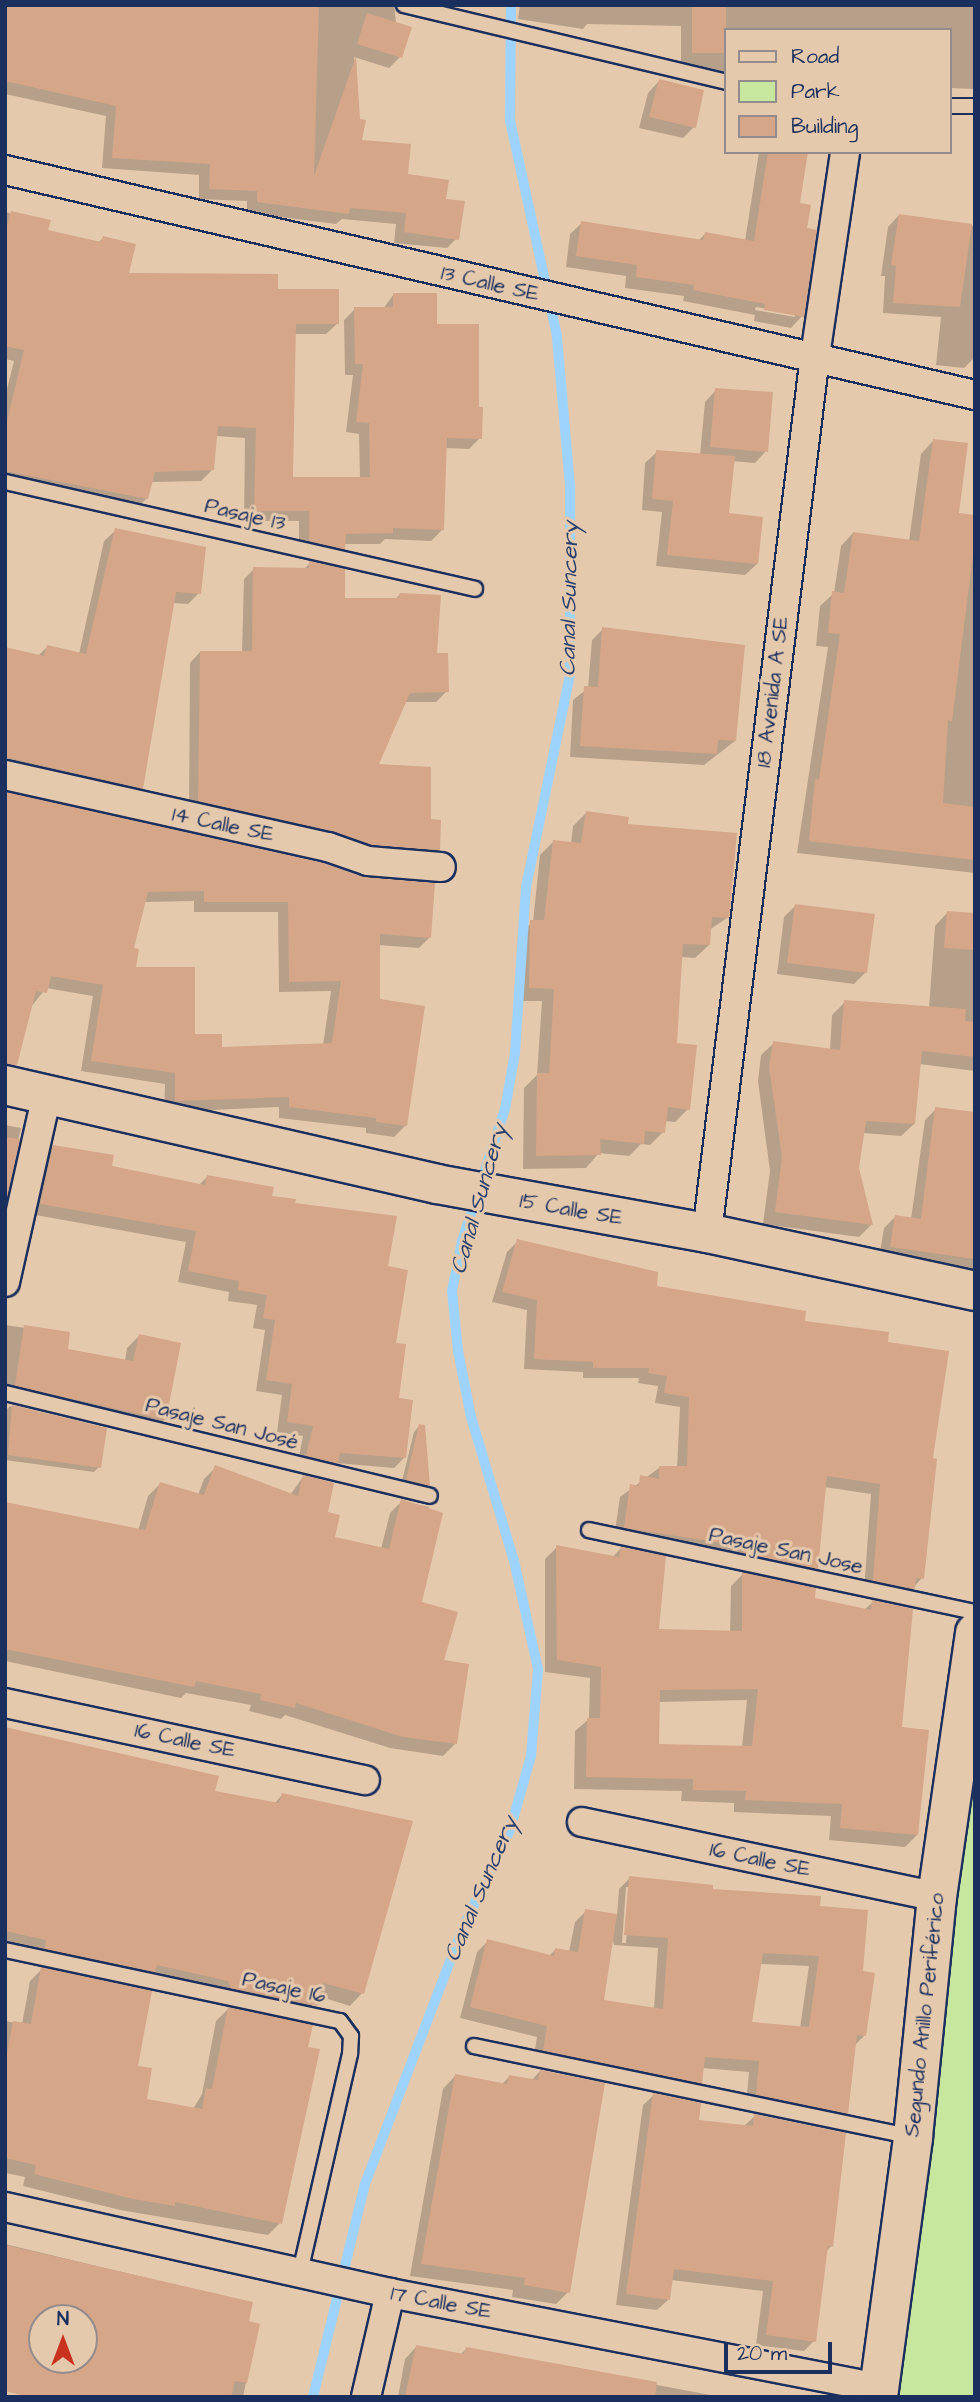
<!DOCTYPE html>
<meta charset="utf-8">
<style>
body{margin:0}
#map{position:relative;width:980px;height:2402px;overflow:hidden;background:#e5c9ac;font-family:"Architects Daughter",sans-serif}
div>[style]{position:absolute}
.green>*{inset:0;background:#c7e79f}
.shadow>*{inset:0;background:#0003}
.stream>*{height:10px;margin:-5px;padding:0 5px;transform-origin:5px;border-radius:5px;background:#9ed3fd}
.building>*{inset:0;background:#d6a689}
.roads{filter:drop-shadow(2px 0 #1b2f5e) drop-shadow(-2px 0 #1b2f5e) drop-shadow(0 2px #1b2f5e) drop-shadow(0 -2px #1b2f5e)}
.lane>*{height:14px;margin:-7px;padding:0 7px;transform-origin:7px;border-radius:7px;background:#e5c9ac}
.street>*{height:28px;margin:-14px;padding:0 14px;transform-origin:14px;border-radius:14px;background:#e5c9ac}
.secondary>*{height:38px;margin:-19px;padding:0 19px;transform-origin:19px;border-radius:19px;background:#e5c9ac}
.primary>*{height:38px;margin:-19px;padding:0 19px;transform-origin:19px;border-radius:19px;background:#e5c9ac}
span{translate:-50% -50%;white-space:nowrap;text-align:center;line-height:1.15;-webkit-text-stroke:6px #e5c9ac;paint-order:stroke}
.street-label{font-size:21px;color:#1b2f5e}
.water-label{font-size:23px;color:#283f6e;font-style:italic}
.frame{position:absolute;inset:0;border:7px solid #1b2f5e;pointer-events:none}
.legend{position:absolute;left:724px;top:28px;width:228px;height:126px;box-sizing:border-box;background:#e5c9ac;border:2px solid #948b8d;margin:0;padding:9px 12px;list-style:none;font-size:21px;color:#1b2f5e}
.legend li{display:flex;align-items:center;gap:14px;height:35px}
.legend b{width:35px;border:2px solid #948b8d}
.north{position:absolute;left:28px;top:2304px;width:70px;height:70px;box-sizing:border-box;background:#e5c9ac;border:2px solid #948b8d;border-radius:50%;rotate:0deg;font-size:19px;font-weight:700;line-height:28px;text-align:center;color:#1b2f5e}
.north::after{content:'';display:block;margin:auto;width:24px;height:32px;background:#c8321e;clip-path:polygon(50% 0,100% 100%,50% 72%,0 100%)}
.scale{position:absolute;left:724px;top:2342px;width:108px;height:32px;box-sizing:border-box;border:4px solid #1b2f5e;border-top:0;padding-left:9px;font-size:21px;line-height:24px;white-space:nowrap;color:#1b2f5e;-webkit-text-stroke:5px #e5c9ac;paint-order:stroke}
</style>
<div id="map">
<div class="green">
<div style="clip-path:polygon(975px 1680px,975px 2397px,878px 2397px)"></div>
</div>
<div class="shadow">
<div style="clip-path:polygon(5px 5px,394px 5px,400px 57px,389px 68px,354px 57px,360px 141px,444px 200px,458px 237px,447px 248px,394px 243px,396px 224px,342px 219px,336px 224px,247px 213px,247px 201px,199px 199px,199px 175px,102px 168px,106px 116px,5px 94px)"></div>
<div style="clip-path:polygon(520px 5px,975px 5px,975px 89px,950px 88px,950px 30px,726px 30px,726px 72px,681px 69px,681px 26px,587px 24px,583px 29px,518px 19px)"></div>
<div style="clip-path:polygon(659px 81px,694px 127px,683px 138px,639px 128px,648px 93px)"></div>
<div style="clip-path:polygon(evenodd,759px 152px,807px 152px,798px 204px,805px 230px,802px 316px,791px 328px,754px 321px,755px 315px,683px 301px,684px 296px,625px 288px,626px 276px,566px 267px,570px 234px,582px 223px,698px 241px,706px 233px,745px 241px,759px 152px,756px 307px,795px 314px,795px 317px,755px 310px,756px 307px)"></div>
<div style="clip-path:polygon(5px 212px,48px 222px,46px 231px,98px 243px,103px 238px,127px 275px,276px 291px,338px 323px,326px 334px,294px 334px,292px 478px,360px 478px,359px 434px,346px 432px,353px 375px,345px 375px,344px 320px,355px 309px,383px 309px,394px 294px,435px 326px,477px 326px,480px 438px,469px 449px,445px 448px,442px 530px,431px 541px,385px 539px,380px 544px,344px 544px,332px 560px,299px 552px,299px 521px,244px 521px,245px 438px,216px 436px,212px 470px,201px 481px,151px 482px,147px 498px,136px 509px,5px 483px,5px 397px,14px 361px,5px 359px)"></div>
<div style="clip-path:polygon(899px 215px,975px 226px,975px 357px,964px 368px,936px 365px,941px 317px,883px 313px,885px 276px,881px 276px,888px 227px)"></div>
<div style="clip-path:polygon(716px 390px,766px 451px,755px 463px,732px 461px,727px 515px,757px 564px,745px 575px,656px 566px,662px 512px,642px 510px,645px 463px,657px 452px,700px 455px,705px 402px)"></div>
<div style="clip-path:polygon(933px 441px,957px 515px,975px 517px,975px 873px,797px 853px,828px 647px,816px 646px,820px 606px,834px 593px,841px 546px,853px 533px,909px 541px,921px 454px)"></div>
<div style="clip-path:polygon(116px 530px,199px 593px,188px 604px,173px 603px,141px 788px,130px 799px,5px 771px,5px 650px,37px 657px,47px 647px,79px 654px,104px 541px)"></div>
<div style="clip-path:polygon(310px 563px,343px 600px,395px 600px,400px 594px,435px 655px,447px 691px,436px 702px,404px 702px,377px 765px,429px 821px,438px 849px,427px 860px,189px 811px,190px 663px,200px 652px,242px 652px,244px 579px,254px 569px,303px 570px)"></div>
<div style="clip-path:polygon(603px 629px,735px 741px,704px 765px,570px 757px,573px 700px,588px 688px,592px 640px)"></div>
<div style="clip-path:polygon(evenodd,5px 794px,323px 865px,430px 937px,419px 948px,378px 945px,378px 1001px,405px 1126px,394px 1137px,366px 1133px,366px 1128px,279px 1118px,279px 1107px,164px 1112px,165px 1084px,81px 1071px,93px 996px,46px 988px,5px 1040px,5px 794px,194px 901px,194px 912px,278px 912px,279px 992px,331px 991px,323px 1045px,220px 1049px,193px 1036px,134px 969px,132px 949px,144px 902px,194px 901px)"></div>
<div style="clip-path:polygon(586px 813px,626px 825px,727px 918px,709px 930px,709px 945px,695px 958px,681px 957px,675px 1044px,688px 1109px,675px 1122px,665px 1121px,663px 1132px,650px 1145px,641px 1144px,629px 1156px,599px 1153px,586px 1168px,523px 1169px,524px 1088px,537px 1075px,542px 1001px,516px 1001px,518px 935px,533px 922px,540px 855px,553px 842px,571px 844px,573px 826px)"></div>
<div style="clip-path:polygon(795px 906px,866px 972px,854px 984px,777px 974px,784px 917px)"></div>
<div style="clip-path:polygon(947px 913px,975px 915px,975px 1071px,919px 1064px,914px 1124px,901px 1136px,863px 1133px,857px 1168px,872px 1224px,859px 1237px,763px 1224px,770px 1171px,758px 1081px,761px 1055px,774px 1043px,830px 1050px,832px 1015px,845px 1002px,929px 1008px,935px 926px)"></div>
<div style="clip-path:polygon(936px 1109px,975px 1114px,975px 1272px,879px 1258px,884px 1228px,895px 1217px,911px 1219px,925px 1120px)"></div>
<div style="clip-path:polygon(5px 1125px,21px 1128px,5px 1197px)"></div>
<div style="clip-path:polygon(53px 1147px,110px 1168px,199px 1185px,207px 1177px,293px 1205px,386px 1268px,405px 1457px,394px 1468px,336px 1463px,326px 1474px,297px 1467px,303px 1436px,277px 1432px,282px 1395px,256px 1391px,265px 1330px,253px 1328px,257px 1305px,228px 1301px,229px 1292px,178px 1282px,186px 1242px,30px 1214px,42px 1158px)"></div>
<div style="clip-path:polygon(518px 1241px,655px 1287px,886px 1343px,931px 1460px,922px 1578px,903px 1599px,864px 1591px,871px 1494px,824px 1487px,816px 1568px,806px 1578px,614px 1538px,620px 1497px,659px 1468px,677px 1468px,680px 1407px,655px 1403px,658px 1386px,638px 1383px,639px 1378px,583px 1378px,583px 1372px,524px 1369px,527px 1310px,492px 1302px,507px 1252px)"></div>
<div style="clip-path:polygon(5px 1325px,68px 1334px,66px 1351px,125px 1361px,127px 1348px,139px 1336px,179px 1344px,164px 1420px,152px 1432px,5px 1399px)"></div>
<div style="clip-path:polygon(10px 1406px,105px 1429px,99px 1467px,94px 1472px,5px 1460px,5px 1411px)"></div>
<div style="clip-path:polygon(419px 1426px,428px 1485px,423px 1491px,401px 1485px,414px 1432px)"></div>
<div style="clip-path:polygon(216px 1467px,290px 1495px,303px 1477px,326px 1513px,333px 1538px,381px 1549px,390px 1513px,402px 1501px,429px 1507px,420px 1603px,442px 1662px,455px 1744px,443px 1756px,390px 1748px,285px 1715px,281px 1719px,249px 1711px,251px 1705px,186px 1693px,181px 1698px,5px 1661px,5px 1504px,138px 1531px,148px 1496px,160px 1484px,198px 1495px,204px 1479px)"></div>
<div style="clip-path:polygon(evenodd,557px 1547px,612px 1558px,621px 1548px,657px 1631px,730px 1632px,731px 1586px,743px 1574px,813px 1599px,864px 1610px,873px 1602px,917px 1835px,905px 1847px,829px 1840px,831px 1816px,734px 1812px,734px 1803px,681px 1801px,682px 1791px,574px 1789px,575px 1731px,589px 1719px,590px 1678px,545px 1672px,545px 1559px,557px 1547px,747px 1700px,742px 1747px,657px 1745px,658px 1702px,747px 1700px)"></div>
<div style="clip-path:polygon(5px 1727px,213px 1792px,274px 1804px,282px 1795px,362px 1993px,350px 2006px,318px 1996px,304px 2018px,5px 1945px)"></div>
<div style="clip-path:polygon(evenodd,630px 1878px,819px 1907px,861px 1973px,865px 2035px,854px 2046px,846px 2113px,835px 2124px,746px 2105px,749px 2072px,702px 2068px,701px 2083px,690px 2094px,533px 2061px,537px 2037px,460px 2018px,477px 1952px,488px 1941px,549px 1956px,555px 1950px,569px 1952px,575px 1922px,586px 1911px,617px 1916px,619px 1889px,630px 1878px,626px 1887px,630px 1887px,626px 1943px,622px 1943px,626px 1887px,630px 1878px,612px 1936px,614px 1945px,658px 1948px,654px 2009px,602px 2002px,612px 1936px,630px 1878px,760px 1964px,809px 1966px,800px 2028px,750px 2024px,760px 1964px)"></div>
<div style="clip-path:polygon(42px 1969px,136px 2067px,145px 2100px,193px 2109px,202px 2094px,216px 2021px,228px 2009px,306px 2049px,280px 2223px,268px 2235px,120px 2210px,23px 2186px,25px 2177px,5px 2173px,5px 2021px,22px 2024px,30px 1981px)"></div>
<div style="clip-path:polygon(540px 2071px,568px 2292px,556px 2304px,512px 2297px,513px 2290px,410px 2276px,443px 2089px,455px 2076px,501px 2085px,509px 2077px,531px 2081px)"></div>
<div style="clip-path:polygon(654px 2095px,698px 2121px,744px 2126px,755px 2116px,831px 2246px,826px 2252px,814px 2341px,804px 2351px,756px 2345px,763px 2291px,671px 2280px,668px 2300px,657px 2310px,616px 2305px,643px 2105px)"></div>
<div style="clip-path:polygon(evenodd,5px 2244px,251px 2303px,247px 2323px,258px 2325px,243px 2397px,20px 2397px,32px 2343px,5px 2338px,5px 2244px,42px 2318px,84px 2318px,84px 2360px,42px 2360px,42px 2318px)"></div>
<div style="clip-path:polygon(416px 2347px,460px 2355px,466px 2349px,721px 2397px,398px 2397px,405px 2359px)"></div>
</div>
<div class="stream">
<div style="left:313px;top:2397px;width:219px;rotate:-76.3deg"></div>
<div style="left:365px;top:2184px;width:275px;rotate:-69.1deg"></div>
<div style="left:463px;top:1927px;width:108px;rotate:-64.1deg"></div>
<div style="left:510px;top:1830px;width:77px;rotate:-74.2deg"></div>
<div style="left:531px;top:1756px;width:87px;rotate:-85.4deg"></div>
<div style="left:538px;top:1669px;width:111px;rotate:-102.5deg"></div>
<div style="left:514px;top:1561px;width:150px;rotate:-106.6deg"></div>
<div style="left:471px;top:1417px;width:67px;rotate:-101.1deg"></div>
<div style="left:458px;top:1351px;width:60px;rotate:-95.7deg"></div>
<div style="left:452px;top:1291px;width:51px;rotate:-78.7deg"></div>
<div style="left:462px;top:1241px;width:139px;rotate:-72deg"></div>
<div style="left:505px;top:1109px;width:57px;rotate:-79.9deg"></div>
<div style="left:515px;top:1053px;width:166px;rotate:-86.2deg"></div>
<div style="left:526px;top:887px;width:217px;rotate:-78.3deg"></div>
<div style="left:570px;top:675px;width:189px;rotate:-90deg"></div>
<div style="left:570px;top:486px;width:151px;rotate:-95deg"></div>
<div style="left:557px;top:336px;width:220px;rotate:-102.3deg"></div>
<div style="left:510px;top:121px;width:116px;rotate:-89.5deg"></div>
</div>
<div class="building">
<div style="clip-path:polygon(5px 5px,319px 5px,314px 176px,356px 56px,360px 119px,366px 120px,362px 140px,411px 144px,408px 174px,449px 180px,446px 199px,465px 201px,459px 240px,404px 232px,406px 213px,350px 208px,349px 214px,257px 202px,257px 191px,209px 189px,210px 164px,112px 158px,116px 106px,5px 81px)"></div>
<div style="clip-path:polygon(692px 5px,726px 5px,726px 53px,692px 53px)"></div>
<div style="clip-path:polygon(367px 13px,412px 27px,402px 58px,357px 44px)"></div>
<div style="clip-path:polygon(659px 79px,704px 90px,696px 128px,649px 117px)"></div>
<div style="clip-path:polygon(768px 152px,808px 152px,800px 203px,811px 205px,807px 228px,817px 230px,804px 317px,764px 310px,765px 304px,693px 290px,694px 285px,636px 277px,637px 265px,576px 256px,581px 221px,703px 240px,705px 232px,754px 241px)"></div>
<div style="clip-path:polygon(11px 211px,51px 220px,48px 230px,101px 242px,103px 236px,136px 244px,129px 273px,278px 274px,278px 289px,339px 289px,339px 324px,296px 324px,293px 477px,370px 477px,369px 423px,356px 422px,363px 364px,355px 364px,354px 307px,393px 307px,393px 293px,437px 293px,437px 324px,479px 324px,479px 407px,483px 407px,482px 439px,447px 438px,444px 530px,393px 528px,393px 533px,346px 534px,345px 550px,309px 541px,309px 511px,254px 511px,256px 428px,218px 426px,214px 470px,155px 472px,148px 499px,5px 471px,5px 430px,24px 350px,5px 346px,5px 234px)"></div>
<div style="clip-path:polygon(899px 214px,972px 224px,960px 307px,893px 303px,896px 266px,891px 265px)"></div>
<div style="clip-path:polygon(715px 388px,773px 392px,768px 452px,710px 447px)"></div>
<div style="clip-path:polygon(933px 439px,968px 443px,959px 513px,975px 515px,975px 539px,952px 721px,948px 720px,943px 803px,975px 807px,975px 860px,809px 841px,815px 779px,819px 780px,840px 634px,828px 633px,832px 591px,844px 593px,853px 532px,919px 541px)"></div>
<div style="clip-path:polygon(656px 450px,735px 456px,729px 513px,763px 517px,758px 564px,667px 555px,673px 501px,652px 499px)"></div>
<div style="clip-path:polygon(115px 528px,206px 547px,201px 594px,176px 592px,143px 789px,5px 757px,5px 647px,44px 656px,47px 645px,86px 654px)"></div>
<div style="clip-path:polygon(309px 561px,345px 569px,345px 598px,399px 598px,400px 593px,441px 595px,437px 653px,448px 653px,449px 692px,410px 693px,379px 764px,431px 767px,431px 819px,441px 820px,440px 850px,371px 845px,332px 831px,198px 801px,200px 651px,252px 651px,253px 567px,309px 568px)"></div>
<div style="clip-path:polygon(602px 627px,745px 645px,736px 741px,718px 740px,717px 754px,580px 746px,584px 686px,598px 687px)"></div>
<div style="clip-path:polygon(evenodd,7px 792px,323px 863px,363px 877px,435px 883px,431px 938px,380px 934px,380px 999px,425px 1006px,407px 1126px,376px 1122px,376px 1118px,289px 1107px,289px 1097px,175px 1101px,175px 1073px,91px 1061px,103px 985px,51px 976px,47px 993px,36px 991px,17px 1065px,5px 1064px,7px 792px,204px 891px,204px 902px,288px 902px,289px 982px,341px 981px,332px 1043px,222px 1047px,222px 1034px,195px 1034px,195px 967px,136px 967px,139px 949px,134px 948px,148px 892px,204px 891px)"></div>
<div style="clip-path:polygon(586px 811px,629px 817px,628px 824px,737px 833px,729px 918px,712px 917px,710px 945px,683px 944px,677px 1043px,697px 1045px,690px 1110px,668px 1107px,665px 1133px,645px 1131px,644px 1144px,600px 1139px,601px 1155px,536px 1156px,537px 1073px,549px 1073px,554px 989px,529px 988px,530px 920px,544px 920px,553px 840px,581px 843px)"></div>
<div style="clip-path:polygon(795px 904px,875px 914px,867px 973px,787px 963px)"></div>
<div style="clip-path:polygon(947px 911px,975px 913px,975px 950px,944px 948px)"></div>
<div style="clip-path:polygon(844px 1000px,966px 1009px,965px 1021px,975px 1022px,975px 1057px,922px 1051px,915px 1124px,866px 1121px,859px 1168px,873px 1225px,775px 1212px,782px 1157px,769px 1067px,773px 1041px,840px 1050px)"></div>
<div style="clip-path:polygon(935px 1107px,975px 1112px,975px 1259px,890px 1247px,895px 1215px,921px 1219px)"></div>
<div style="clip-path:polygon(5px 1137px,20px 1139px,7px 1199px,5px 1198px)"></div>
<div style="clip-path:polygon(53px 1145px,114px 1155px,112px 1166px,205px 1185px,207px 1175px,274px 1187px,272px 1196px,296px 1199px,295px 1203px,397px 1216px,388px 1266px,408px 1270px,396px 1343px,406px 1344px,399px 1398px,413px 1400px,406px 1458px,340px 1453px,338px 1464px,306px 1456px,313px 1426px,287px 1422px,292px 1384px,266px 1380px,275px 1320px,263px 1318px,267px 1295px,238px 1290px,239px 1281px,188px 1271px,196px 1231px,40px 1204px)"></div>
<div style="clip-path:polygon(517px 1239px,658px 1272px,657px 1286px,806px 1311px,805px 1321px,889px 1332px,888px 1342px,949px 1351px,933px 1458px,937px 1459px,924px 1579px,916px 1578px,915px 1589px,873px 1581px,880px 1484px,827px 1476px,818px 1569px,743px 1553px,743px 1546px,624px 1528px,630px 1484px,639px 1486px,640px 1475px,659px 1479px,659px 1466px,687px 1466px,689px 1397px,664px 1393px,667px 1376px,648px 1373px,649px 1368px,593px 1368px,593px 1362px,534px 1359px,537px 1300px,502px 1292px)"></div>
<div style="clip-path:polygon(24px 1325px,70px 1332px,68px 1349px,133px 1361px,139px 1334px,181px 1343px,166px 1420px,15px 1386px)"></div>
<div style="clip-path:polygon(12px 1405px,107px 1428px,101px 1468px,8px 1455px)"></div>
<div style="clip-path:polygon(419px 1424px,425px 1425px,430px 1486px,406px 1480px)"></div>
<div style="clip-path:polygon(215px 1465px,298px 1496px,303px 1475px,334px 1483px,328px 1512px,340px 1515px,335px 1537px,389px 1549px,401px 1499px,443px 1513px,422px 1602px,458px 1612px,444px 1660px,469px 1664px,457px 1744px,403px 1737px,296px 1703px,295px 1708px,260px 1700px,261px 1694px,196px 1681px,194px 1687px,5px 1649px,5px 1502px,145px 1530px,160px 1482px,204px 1495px)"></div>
<div style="clip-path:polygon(evenodd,556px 1545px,619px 1557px,621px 1547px,666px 1556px,659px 1629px,742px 1631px,742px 1572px,816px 1588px,815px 1598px,871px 1610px,872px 1600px,913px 1609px,902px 1727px,929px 1730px,918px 1835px,840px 1828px,842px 1804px,745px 1800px,746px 1791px,693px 1790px,693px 1779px,586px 1777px,587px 1718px,600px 1718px,601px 1667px,557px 1660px,556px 1545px,758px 1689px,752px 1746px,659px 1744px,660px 1690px,758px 1689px)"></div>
<div style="clip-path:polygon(5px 1727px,219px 1776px,215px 1791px,279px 1803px,282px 1793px,413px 1821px,364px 1994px,323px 1983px,318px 2006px,231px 1988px,228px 1981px,157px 1965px,155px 1972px,45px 1949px,46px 1940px,5px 1931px)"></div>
<div style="clip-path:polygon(evenodd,629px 1876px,713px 1885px,713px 1889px,821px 1896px,820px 1906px,868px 1910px,863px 1971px,875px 1973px,866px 2036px,857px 2035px,848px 2114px,756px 2095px,759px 2061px,705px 2057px,702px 2084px,543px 2051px,547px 2026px,470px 2007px,487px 1939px,554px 1956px,555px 1948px,578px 1952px,585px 1909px,617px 1914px,604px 2000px,663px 2009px,668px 1938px,624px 1935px,629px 1876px,763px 1953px,819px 1956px,809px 2027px,752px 2022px,763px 1953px)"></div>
<div style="clip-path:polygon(41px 1967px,152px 1991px,138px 2066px,152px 2068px,147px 2099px,202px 2109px,206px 2088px,212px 2089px,228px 2007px,313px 2025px,308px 2047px,320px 2049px,282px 2224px,175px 2202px,175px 2206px,133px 2199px,34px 2174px,36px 2165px,5px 2158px,5px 2065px,13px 2021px,31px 2024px)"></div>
<div style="clip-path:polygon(540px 2070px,605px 2083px,570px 2293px,524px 2285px,525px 2278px,421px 2264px,455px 2074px,507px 2084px,509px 2075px,538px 2080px)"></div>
<div style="clip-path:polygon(653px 2093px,701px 2103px,699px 2120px,753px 2126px,754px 2114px,846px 2133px,833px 2247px,828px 2246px,816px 2342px,766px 2335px,773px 2281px,674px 2269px,670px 2300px,626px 2294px)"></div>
<div style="clip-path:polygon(evenodd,5px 2245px,253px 2302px,249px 2321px,260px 2324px,247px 2383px,235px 2381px,231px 2397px,29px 2397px,5px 2391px,5px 2245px,42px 2318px,84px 2318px,84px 2360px,42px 2360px,42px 2318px)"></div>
<div style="clip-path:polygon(416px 2345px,464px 2354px,466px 2347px,657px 2382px,655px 2397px,405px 2397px)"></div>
</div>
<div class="roads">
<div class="lane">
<div style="left:404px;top:5px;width:331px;rotate:13.4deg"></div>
<div style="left:950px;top:106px;width:25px"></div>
<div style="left:5px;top:482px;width:482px;rotate:12.8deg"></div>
<div style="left:5px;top:1393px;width:437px;rotate:13.6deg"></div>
<div style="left:589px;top:1530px;width:395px;rotate:12deg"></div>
<div style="left:5px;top:1950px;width:342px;rotate:12deg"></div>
<div style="left:340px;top:2021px;width:19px;rotate:54deg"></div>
<div style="left:351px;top:2036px;width:18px;rotate:93deg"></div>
<div style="left:350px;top:2054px;width:224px;rotate:102.9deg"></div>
<div style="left:474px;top:2046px;width:447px;rotate:11.7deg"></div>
</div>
<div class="street">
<div style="left:5px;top:170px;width:996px;rotate:13.06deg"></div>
<div style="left:5px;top:775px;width:331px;rotate:12.6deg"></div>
<div style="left:328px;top:847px;width:42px;rotate:19.3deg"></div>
<div style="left:368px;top:861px;width:73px;rotate:4.7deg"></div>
<div style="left:707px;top:1233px;width:884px;rotate:-82.98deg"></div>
<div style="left:815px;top:356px;width:206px;rotate:-81.6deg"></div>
<div style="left:5px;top:1282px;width:193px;rotate:-77.4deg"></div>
<div style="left:5px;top:1703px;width:368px;rotate:12.1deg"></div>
<div style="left:582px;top:1822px;width:363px;rotate:11.9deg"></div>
<div style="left:5px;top:2207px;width:394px;rotate:12.6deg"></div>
<div style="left:390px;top:2293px;width:498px;rotate:11deg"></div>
<div style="left:366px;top:2397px;width:107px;rotate:-77deg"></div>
</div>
<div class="secondary">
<div style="left:5px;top:1085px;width:443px;rotate:12.9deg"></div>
<div style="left:437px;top:1184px;width:274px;rotate:10.3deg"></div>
<div style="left:707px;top:1233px;width:274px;rotate:12.2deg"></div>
</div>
<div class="primary">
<div style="left:878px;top:2397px;width:262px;rotate:-82.3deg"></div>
<div style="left:913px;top:2137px;width:241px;rotate:-84.3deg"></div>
<div style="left:937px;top:1897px;width:267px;rotate:-81.8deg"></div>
</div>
</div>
<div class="street-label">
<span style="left:490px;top:284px;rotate:13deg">13 Calle SE</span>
<span style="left:245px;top:515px;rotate:13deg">Pasaje 13</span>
<span style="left:773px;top:692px;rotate:-83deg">18 Avenida A SE</span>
<span style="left:223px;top:825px;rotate:12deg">14 Calle SE</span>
<span style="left:571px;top:1210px;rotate:10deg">15 Calle SE</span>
<span style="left:222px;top:1424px;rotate:14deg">Pasaje San José</span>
<span style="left:786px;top:1551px;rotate:12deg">Pasaje San Jose</span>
<span style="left:185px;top:1741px;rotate:12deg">16 Calle SE</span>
<span style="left:760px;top:1860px;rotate:12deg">16 Calle SE</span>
<span style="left:284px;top:1988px;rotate:12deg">Pasaje 16</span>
<span style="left:925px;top:2015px;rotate:-84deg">Segundo Anillo Periférico</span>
<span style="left:441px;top:2303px;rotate:11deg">17 Calle SE</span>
</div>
<div class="water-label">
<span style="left:569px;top:599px;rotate:-89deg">Canal Suncery</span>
<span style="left:479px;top:1199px;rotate:-74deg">Canal Suncery</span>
<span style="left:481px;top:1889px;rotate:-67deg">Canal Suncery</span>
</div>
<div class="frame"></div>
<ul class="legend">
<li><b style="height:9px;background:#e5c9ac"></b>Road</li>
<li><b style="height:19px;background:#c7e79f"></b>Park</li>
<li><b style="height:19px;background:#d6a689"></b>Building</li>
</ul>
<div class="north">N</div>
<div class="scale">20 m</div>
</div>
